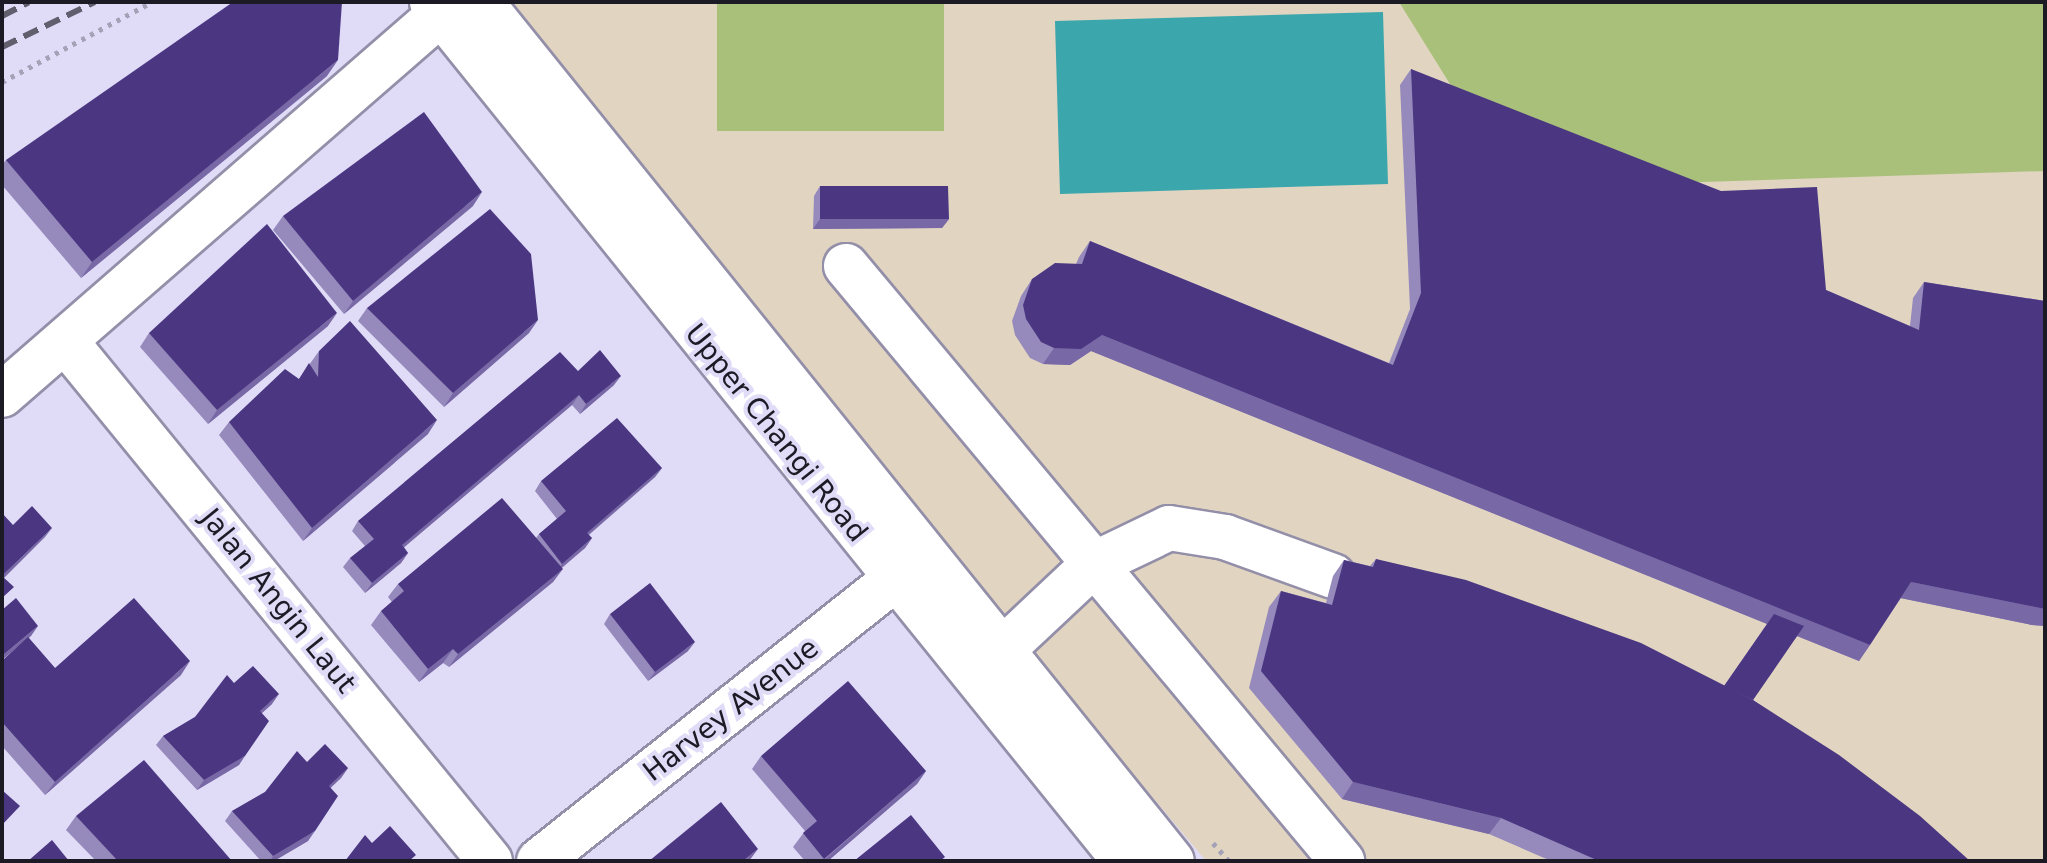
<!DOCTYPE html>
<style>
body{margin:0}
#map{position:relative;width:2047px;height:863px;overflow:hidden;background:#e0dcf8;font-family:"DejaVu Sans",sans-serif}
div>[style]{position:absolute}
.education>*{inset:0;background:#e1d5c1}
.green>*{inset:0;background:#a9c07a}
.water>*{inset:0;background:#3ba6ac}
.path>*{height:5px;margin-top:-2.5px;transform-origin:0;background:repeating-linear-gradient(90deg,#a5a2b8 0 4px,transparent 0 10px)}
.roads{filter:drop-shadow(2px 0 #948fa9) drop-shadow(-2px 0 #948fa9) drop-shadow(0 2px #948fa9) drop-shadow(0 -2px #948fa9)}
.minor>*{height:44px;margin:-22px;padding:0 22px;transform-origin:22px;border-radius:22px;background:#fff}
.rail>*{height:6px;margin-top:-3px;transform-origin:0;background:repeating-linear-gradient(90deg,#615e6e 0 16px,transparent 0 24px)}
.wall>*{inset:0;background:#968abc}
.shaded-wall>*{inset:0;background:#7868a5}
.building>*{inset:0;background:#4b3781}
span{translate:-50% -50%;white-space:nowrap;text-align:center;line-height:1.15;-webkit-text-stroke:8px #e0dcf8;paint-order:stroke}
.street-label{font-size:28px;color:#1c1a24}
.frame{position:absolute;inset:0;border:4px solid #1c1a24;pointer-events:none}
</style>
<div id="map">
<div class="education">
<div style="clip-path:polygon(485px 2px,2045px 2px,2045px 861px,1206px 861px)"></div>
</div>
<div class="green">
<div style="clip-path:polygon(717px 2px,944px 2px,944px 131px,717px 131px)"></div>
<div style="clip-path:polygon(1399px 2px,2045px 2px,2045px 171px,1580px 186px,1468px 113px)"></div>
</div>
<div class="water">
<div style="clip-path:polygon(1383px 12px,1388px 184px,1060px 194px,1055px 21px)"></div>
</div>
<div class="path">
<div style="left:2px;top:82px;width:170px;rotate:-28.1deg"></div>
<div style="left:1213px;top:843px;width:24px;rotate:48deg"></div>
</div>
<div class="roads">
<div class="minor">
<div style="left:432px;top:2px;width:1104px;rotate:51.11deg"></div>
<div style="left:481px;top:2px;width:1102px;rotate:51.19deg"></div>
<div style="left:846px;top:266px;width:775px;rotate:50.18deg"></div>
<div style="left:66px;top:342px;width:670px;rotate:50.75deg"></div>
<div style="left:2px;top:395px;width:599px;rotate:-41.01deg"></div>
<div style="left:981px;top:670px;width:155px;rotate:-43.2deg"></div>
<div style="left:1094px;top:564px;width:83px;rotate:-25.6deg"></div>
<div style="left:1169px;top:528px;width:57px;rotate:9.1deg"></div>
<div style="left:1225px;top:537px;width:115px;rotate:19.9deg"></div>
<div style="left:539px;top:861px;width:480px;rotate:-38.4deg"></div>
</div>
</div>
<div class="rail">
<div style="left:2px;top:16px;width:30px;rotate:-27deg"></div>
<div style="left:2px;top:47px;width:103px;rotate:-25.8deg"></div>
</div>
<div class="wall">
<div style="clip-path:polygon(1411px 69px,1826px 290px,1910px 326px,1913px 298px,1924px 282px,2045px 301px,2045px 626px,2032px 625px,1901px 598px,1859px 661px,1797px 636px,1753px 700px,1970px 861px,1551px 861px,1489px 834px,1342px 799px,1249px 688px,1269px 607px,1281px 591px,1326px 603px,1333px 576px,1344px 560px,1370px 566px,1376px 559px,1724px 686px,1767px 624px,1091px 351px,1070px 365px,1043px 364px,1030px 358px,1015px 335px,1012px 321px,1021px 296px,1032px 279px,1076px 264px,1079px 257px,1090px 241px,1389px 363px,1410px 309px,1400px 85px)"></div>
<div style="clip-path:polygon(327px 76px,81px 278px,2px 185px,2px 165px,6px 160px)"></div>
<div style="clip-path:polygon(820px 186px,949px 219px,942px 228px,813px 229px,814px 196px)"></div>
<div style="clip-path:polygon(473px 206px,344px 314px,273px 230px,283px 216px)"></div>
<div style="clip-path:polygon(367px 308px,529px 333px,444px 407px,358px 321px)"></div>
<div style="clip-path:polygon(328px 326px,208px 424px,140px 347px,149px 333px)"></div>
<div style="clip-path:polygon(319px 351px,428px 434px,303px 541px,219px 435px,229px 422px,299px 379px)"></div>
<div style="clip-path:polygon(578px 371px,614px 385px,580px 414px,572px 405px,404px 547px,408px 553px,401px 563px,365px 593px,343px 567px,350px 558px,365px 546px,352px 531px,358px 521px)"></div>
<div style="clip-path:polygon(662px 468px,655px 477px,589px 535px,592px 538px,585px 548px,562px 568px,553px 582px,449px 667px,443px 663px,419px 682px,371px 625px,381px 611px,392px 602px,388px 597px,398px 584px,536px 538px,539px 534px,557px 519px,535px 491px,541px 481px)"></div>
<div style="clip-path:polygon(610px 614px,688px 651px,648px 681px,604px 624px)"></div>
<div style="clip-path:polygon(31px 636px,29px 638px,55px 668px,181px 675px,45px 795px,2px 746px,2px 661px,7px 656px)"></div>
<div style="clip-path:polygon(234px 683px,272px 704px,262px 713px,239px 765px,197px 790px,156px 745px,163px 736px,195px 717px)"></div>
<div style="clip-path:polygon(761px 756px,926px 771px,917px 784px,828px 861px,805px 861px,793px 847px,805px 831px,752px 769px)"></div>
<div style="clip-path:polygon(307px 762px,348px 768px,341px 778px,330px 788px,308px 841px,274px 861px,261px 861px,225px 821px,232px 811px,265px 792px)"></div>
<div style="clip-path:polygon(76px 816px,232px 861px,96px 861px,66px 830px)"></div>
</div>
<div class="shaded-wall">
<div style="clip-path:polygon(338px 60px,327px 76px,81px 278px,92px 262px)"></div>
<div style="clip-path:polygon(482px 192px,473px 206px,344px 314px,353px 301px)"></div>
<div style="clip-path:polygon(820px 219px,949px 219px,942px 228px,813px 229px)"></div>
<div style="clip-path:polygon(337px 313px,328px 326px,208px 424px,217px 410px)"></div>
<div style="clip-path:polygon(538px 320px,529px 333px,444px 407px,453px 393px)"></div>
<div style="clip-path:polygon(1102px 335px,1870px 645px,1859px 661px,1091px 351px,1070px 365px,1043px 364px,1054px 348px)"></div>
<div style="clip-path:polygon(621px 376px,614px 385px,580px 414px,586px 404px)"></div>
<div style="clip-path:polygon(579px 395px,572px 405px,395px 555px,402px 545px)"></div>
<div style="clip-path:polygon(437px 420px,428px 434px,303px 541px,312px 528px)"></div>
<div style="clip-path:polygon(662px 468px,655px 477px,580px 542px,587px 533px)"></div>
<div style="clip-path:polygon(52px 528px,45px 537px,2px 580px,2px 576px)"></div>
<div style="clip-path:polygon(592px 538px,585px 548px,555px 573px,562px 564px)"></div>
<div style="clip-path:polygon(408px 553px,401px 563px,365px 593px,372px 583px)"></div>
<div style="clip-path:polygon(563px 569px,553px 582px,449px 667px,458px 654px)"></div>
<div style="clip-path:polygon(1911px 582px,2045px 609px,2045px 626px,2032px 625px,1900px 598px)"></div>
<div style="clip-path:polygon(38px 626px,31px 636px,2px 660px,2px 656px)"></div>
<div style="clip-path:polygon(695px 642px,688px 651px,648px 681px,655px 672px)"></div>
<div style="clip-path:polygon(453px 649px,443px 663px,419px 682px,428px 669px)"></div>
<div style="clip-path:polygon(190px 661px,181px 675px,45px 795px,55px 782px)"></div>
<div style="clip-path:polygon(279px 694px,272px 704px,253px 721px,260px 711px)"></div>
<div style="clip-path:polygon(245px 756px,239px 765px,197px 790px,204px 780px)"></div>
<div style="clip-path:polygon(348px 768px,341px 778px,322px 796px,329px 786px)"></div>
<div style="clip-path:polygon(926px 771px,917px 784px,828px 861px,823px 861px)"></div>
<div style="clip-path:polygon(1353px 782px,1501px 818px,1489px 834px,1342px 799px)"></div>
<div style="clip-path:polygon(315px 831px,308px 841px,274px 861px,270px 861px,273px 856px)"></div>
<div style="clip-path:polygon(758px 849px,749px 861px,743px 861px)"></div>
</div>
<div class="building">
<div style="clip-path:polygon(233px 2px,342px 2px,338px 60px,92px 262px,6px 160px)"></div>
<div style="clip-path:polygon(1411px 69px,1721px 191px,1817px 187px,1826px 290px,1919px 330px,1924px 282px,2045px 301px,2045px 609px,1911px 582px,1870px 645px,1102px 335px,1081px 349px,1054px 348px,1041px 342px,1026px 319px,1023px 305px,1032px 279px,1055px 263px,1082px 264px,1090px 241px,1393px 365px,1421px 293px)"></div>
<div style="clip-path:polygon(424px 112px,482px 192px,353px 301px,283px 216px)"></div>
<div style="clip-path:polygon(820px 186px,948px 186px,949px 219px,820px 219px)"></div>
<div style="clip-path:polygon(490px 209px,531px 254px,538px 320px,453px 393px,367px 308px)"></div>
<div style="clip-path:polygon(267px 224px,337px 313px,217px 410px,149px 333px)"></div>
<div style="clip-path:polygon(350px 321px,437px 420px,312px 528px,229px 422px,285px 369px,299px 379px,309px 363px,318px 377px,319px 351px)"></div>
<div style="clip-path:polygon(600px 350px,621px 376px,586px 404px,579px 395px,402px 545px,408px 553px,372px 583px,350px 558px,374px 539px,358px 521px,560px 352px,578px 371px)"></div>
<div style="clip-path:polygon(617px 418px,662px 468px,587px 533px,592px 538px,562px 564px,539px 534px,566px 511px,541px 481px)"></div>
<div style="clip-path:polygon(502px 498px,563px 569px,458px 654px,453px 649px,428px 669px,381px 611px,404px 591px,398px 584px)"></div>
<div style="clip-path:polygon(32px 506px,52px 528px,2px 576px,14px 587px,2px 598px,2px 513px,13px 525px)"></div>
<div style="clip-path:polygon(1376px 559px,1466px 580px,1641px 643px,1753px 700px,1839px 755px,1920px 816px,1970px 861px,1599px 861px,1501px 818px,1353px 782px,1261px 671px,1281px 591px,1332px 605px,1344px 560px,1373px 567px)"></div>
<div style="clip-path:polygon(650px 583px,695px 642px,655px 672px,610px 614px)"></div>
<div style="clip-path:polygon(16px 598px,38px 626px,2px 656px,2px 610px)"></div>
<div style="clip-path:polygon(134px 598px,190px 661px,55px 782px,2px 722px,2px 661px,28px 637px,55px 668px)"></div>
<div style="clip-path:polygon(1774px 614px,1804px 626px,1753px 700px,1724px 686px)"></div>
<div style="clip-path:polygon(253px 666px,279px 694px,260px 711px,269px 721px,245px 756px,204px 780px,163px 736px,195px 717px,227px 675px,234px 683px)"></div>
<div style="clip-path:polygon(848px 681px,926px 771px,824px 859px,803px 833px,817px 821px,761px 756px)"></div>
<div style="clip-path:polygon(325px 744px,348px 768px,329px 786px,338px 796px,315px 831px,273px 856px,232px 811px,265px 792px,297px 751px,307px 762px)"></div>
<div style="clip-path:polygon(144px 760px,232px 861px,118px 861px,76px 816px)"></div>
<div style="clip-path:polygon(2px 790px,20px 806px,2px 825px)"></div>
<div style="clip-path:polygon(721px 802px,758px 849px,743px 861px,649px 861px)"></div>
<div style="clip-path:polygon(911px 815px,945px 857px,940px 861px,854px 861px)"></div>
<div style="clip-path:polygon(390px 826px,416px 855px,409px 861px,345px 861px,365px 835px,372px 843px)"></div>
<div style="clip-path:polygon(52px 840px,69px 861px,28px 861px)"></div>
</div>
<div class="street-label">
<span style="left:776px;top:433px;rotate:51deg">Upper Changi Road</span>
<span style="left:278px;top:601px;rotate:51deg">Jalan Angin Laut</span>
<span style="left:731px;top:710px;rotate:-38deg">Harvey Avenue</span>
</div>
<div class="frame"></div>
</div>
